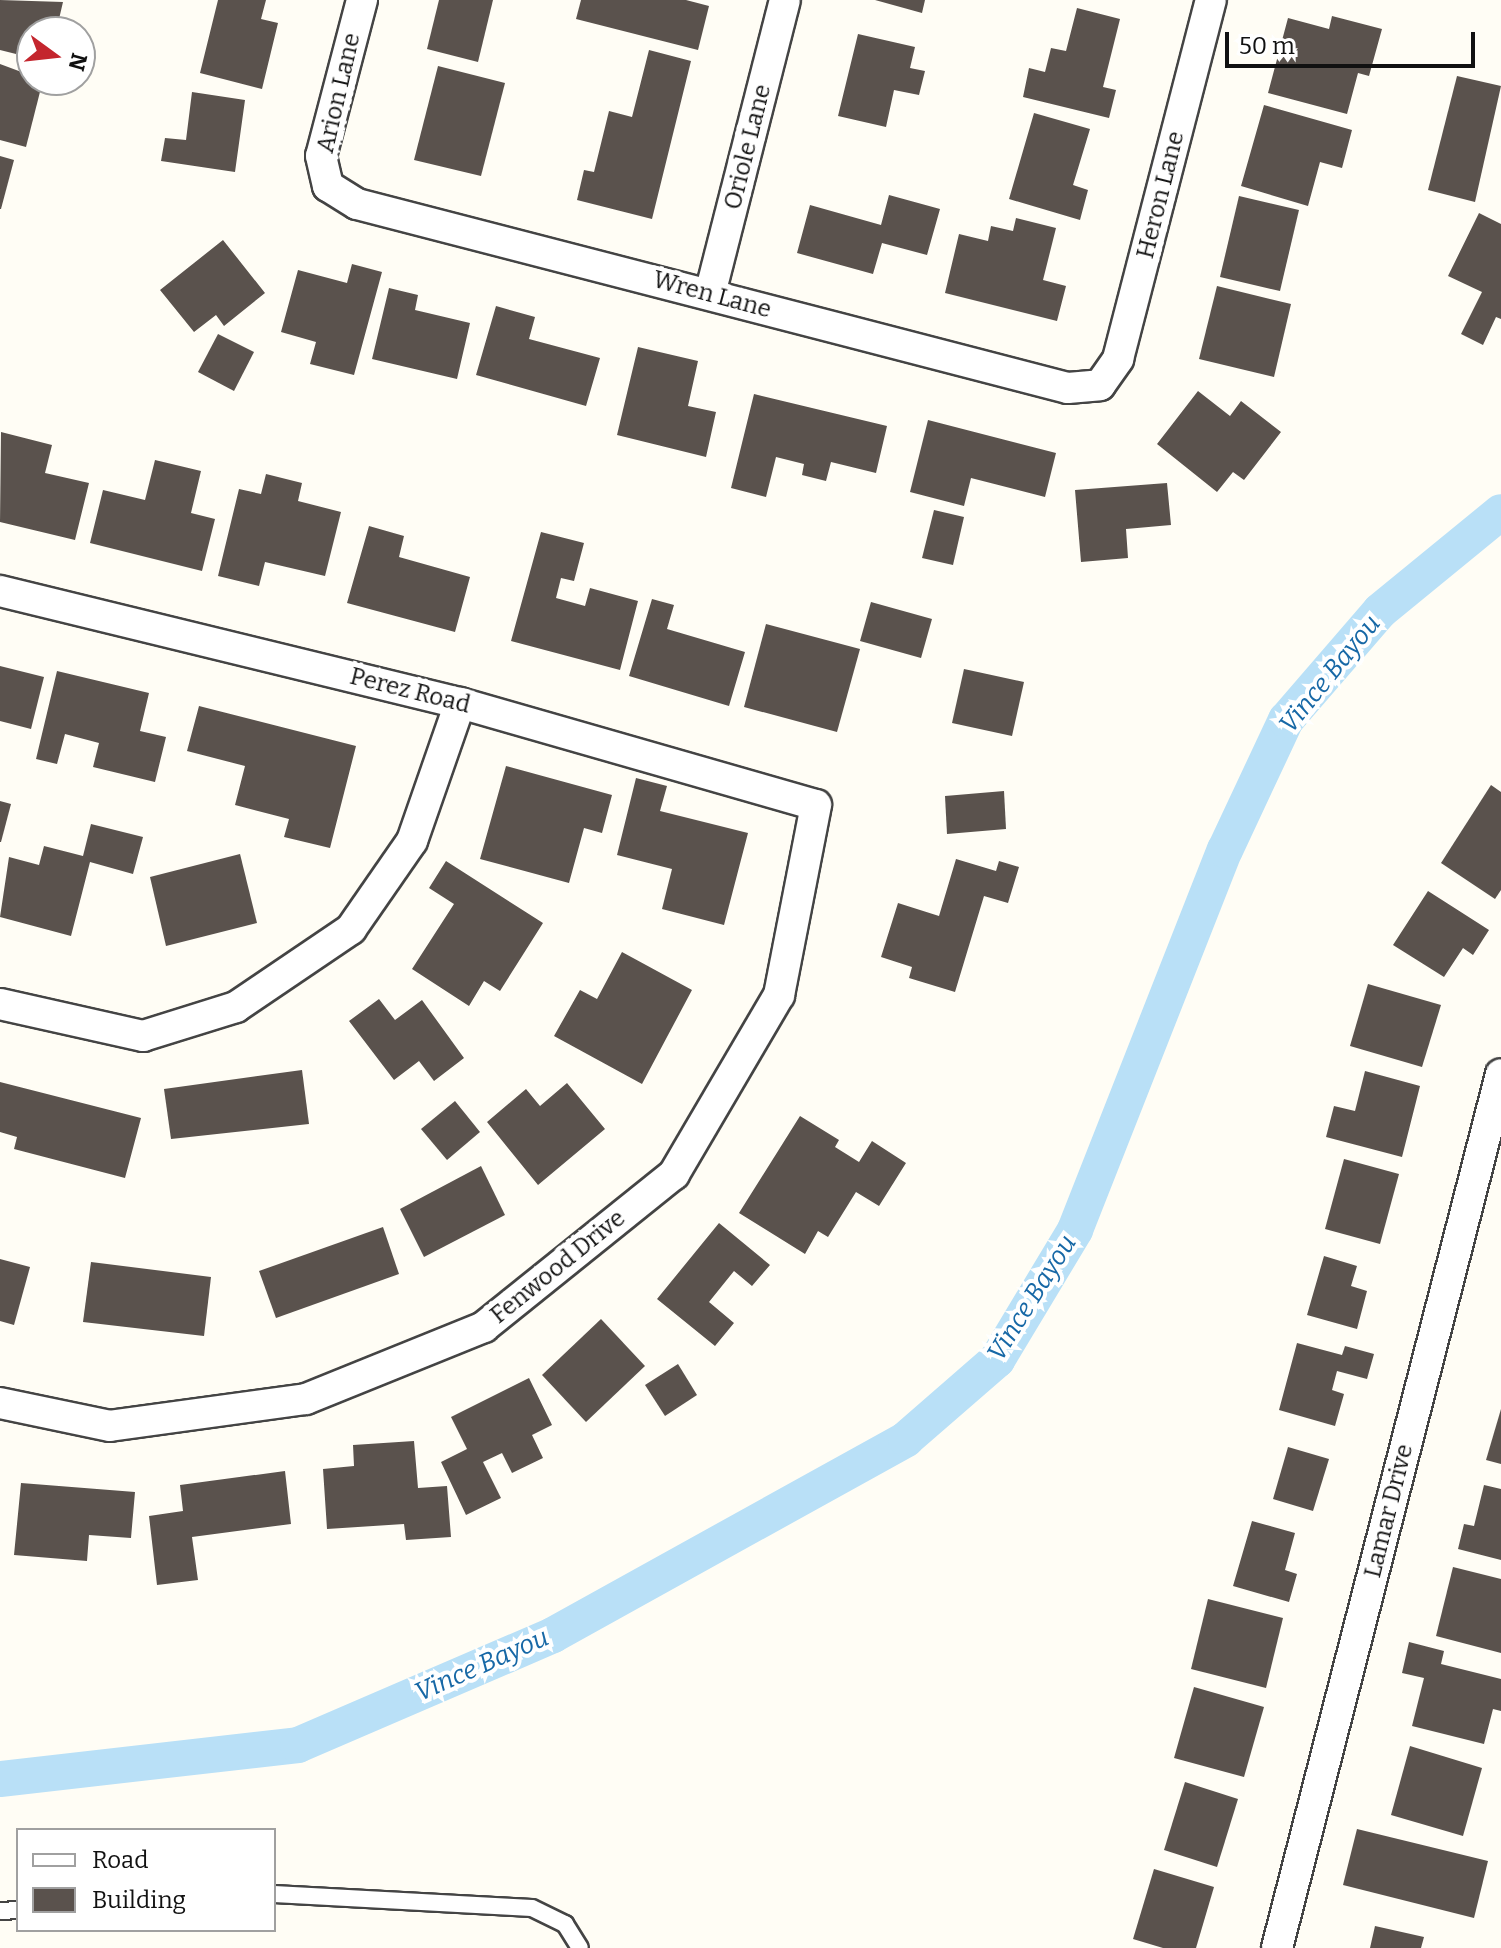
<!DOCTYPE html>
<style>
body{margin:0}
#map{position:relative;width:1501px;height:1948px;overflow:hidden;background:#fffdf5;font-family:Bitter,serif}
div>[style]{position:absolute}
.canal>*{height:36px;margin:-18px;padding:0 18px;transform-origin:18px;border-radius:18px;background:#b9e0f7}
.building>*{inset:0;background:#5a524d}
.roads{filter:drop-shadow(2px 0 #444) drop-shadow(-2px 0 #444) drop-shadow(0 2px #444) drop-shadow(0 -2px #444)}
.service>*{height:16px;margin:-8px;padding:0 8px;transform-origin:8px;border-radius:8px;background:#fff}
.minor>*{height:30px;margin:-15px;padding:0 15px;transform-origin:15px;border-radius:15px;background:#fff}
span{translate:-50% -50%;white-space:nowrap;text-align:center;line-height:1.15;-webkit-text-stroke:8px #fff;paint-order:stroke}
.street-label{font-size:24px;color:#111}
.water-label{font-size:26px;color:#1768a6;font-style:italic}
.legend{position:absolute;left:16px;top:1828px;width:260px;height:104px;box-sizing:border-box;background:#fff;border:2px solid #a0a0a0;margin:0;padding:10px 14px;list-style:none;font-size:24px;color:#111}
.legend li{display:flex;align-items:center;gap:16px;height:40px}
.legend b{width:40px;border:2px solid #a0a0a0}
.north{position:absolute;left:16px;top:16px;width:80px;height:80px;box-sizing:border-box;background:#fff;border:2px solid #a0a0a0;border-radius:50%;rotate:105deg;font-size:22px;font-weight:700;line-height:32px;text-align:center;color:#111}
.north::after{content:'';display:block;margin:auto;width:28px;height:36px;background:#c4262e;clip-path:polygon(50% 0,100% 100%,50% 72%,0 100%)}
.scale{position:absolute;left:1225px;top:32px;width:250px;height:36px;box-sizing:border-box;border:4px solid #111;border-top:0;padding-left:10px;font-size:24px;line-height:28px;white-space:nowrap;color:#111;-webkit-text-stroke:6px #fff;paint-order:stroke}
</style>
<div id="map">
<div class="canal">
<div style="left:0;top:1779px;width:300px;rotate:-6.5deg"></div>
<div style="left:298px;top:1745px;width:278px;rotate:-23.3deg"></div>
<div style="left:553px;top:1635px;width:404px;rotate:-29deg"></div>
<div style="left:906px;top:1439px;width:121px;rotate:-41deg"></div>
<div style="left:997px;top:1360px;width:152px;rotate:-59deg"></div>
<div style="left:1075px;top:1230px;width:409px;rotate:-68.5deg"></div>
<div style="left:1225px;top:850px;width:144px;rotate:-64.9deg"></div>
<div style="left:1286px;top:720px;width:144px;rotate:-49.2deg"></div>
<div style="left:1380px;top:611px;width:156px;rotate:-39.3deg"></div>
</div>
<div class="building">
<div style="clip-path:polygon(0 0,63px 2px,56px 32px,32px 32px,32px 58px,0 50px)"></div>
<div style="clip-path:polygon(218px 0,266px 0,261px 19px,278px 23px,262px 89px,200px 73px)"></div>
<div style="clip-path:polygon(439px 0,493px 0,478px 62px,427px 49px)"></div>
<div style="clip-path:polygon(581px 0,686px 0,709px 6px,698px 50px,576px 19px)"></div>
<div style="clip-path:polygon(875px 0,925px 0,922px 13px)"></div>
<div style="clip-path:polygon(1077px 8px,1120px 19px,1103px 87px,1116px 90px,1109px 118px,1023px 97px,1029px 68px,1045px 72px,1051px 48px,1066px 51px)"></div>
<div style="clip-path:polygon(1332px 16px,1382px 29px,1369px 76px,1358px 73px,1347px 114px,1268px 93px,1288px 18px,1329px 29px)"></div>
<div style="clip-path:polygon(858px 34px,915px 47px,910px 68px,925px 71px,919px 95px,894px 90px,886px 127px,838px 116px)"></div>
<div style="clip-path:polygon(649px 50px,691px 61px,652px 219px,577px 200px,584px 170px,594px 172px,609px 111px,632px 117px)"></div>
<div style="clip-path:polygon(0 64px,43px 80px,26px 147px,0 140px)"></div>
<div style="clip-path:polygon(438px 66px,505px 83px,481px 176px,414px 160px)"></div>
<div style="clip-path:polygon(1457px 76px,1501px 86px,1475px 202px,1428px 190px)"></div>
<div style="clip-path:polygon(192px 92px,245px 100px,235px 172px,161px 161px,165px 138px,186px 140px)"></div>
<div style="clip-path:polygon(1264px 105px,1352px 130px,1342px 168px,1320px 162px,1308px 206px,1241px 186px)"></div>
<div style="clip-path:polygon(1034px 113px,1090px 129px,1073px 185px,1088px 190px,1080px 220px,1009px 199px)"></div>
<div style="clip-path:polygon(0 156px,14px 160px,1px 209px,0 209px)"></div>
<div style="clip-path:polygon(889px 195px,940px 209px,927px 255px,882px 243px,873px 274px,797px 253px,810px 205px,881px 225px)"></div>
<div style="clip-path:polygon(1239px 196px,1299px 210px,1280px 291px,1220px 277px)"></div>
<div style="clip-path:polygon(1479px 213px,1501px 224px,1501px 319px,1496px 317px,1483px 345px,1461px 334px,1482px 292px,1448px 276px)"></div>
<div style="clip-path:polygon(1016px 218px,1056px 228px,1043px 280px,1066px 286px,1057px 321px,945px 293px,959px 234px,988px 241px,991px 226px,1013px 231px)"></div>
<div style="clip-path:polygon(223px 240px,265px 293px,224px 326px,216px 315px,194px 332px,160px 290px)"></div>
<div style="clip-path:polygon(352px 264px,382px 272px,354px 375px,310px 364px,316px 342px,281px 332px,298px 270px,347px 283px)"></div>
<div style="clip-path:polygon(1217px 286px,1291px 304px,1274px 377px,1199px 359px)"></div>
<div style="clip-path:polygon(389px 288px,418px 295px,415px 310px,470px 323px,457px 379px,372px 359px)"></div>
<div style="clip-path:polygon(496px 306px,535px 317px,529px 339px,600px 358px,586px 406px,476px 375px)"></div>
<div style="clip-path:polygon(218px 334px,254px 352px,234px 391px,198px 372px)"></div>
<div style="clip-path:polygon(638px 347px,698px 361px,688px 406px,716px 412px,706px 457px,617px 435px)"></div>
<div style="clip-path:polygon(1198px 391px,1230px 416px,1241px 401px,1281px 432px,1244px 480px,1233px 472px,1217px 492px,1157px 444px)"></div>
<div style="clip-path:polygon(754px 394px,887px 426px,876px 473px,831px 462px,826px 481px,802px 475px,804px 464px,776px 457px,766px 497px,731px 488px)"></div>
<div style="clip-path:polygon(928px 420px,1056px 453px,1045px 497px,971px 478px,964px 506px,910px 492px)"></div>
<div style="clip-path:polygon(1px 432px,52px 445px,45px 473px,89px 483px,75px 540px,0 522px)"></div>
<div style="clip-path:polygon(155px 460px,201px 471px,191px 513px,215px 519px,202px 571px,90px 543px,103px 490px,145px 500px)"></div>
<div style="clip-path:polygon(266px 474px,302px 483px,298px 501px,341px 512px,325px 576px,265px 562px,259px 586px,218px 576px,239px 489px,261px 494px)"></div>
<div style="clip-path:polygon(1167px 483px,1171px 525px,1126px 529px,1128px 558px,1081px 562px,1075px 490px)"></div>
<div style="clip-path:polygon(934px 510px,964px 517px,953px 565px,922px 558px)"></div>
<div style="clip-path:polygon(369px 526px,404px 536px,399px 557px,470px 577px,455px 632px,347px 603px)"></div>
<div style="clip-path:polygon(541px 532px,584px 543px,574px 581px,561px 578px,556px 598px,585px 606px,590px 588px,638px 601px,620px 670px,511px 641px)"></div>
<div style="clip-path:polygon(652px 599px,674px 605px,667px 629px,745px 652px,729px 706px,629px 676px)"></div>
<div style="clip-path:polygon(871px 602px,932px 619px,921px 658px,860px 641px)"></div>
<div style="clip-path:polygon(766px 624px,860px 649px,837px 732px,744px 707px)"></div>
<div style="clip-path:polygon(0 666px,44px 677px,31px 729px,0 721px)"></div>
<div style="clip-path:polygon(964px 669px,1024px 682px,1012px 736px,952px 723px)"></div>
<div style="clip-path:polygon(57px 671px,149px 693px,140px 731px,166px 737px,155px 782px,93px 767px,99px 743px,65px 734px,57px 764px,36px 759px)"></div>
<div style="clip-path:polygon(199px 706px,356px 746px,330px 848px,284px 837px,289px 819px,235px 805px,245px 766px,187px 751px)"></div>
<div style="clip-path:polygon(506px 766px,612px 795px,602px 833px,584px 828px,569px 883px,480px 859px)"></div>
<div style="clip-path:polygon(636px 778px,667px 786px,660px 811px,748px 833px,724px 925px,662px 909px,672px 869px,617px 855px)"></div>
<div style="clip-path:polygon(1491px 785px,1501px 792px,1501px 890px,1495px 899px,1441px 863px)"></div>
<div style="clip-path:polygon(1004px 791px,1006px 829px,947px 834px,945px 796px)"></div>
<div style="clip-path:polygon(0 801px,11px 804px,1px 842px,0 842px)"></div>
<div style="clip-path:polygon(91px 824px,143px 837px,133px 874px,90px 862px,71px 936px,0 917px,9px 857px,39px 865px,44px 846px,83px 856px)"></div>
<div style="clip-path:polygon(240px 854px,257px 923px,166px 946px,150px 877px)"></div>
<div style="clip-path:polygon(956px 859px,996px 871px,999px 861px,1019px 867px,1008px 903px,984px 896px,955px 992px,909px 978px,912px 967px,881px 957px,898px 903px,939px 916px)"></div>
<div style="clip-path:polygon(446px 861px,543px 923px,500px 991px,484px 981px,469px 1006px,412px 969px,454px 904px,429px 888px)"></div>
<div style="clip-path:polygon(1428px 891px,1489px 930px,1473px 955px,1463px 948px,1444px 977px,1393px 945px)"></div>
<div style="clip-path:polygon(622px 952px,692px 990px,642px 1084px,554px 1036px,580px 990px,597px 999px)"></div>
<div style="clip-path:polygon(1368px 984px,1441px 1005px,1422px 1067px,1350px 1046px)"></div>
<div style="clip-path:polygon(379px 999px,395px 1020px,422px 1000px,464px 1058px,434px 1081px,419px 1061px,394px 1080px,349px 1021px)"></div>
<div style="clip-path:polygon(302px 1070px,309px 1124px,171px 1139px,164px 1089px)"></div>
<div style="clip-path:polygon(1365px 1071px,1420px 1086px,1402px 1157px,1326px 1137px,1334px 1106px,1355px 1111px)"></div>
<div style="clip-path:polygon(0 1082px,141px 1118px,125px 1178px,14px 1149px,17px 1137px,0 1132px)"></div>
<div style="clip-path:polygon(567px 1083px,605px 1129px,538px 1185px,487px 1122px,526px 1089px,540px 1106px)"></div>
<div style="clip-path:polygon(455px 1101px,480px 1132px,447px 1160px,421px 1129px)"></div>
<div style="clip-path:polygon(800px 1116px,839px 1140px,835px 1147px,859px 1162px,872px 1141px,906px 1163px,879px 1206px,856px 1192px,828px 1237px,818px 1231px,805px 1254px,739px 1213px)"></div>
<div style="clip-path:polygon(1344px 1159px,1399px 1174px,1380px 1244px,1325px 1229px)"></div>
<div style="clip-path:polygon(481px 1166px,505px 1215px,424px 1257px,400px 1209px)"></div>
<div style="clip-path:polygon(719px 1223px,770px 1265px,752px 1286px,734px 1271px,709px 1302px,734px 1323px,715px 1346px,657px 1299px)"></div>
<div style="clip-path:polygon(383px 1227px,399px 1274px,276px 1318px,259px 1271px)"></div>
<div style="clip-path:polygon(1324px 1256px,1357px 1266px,1351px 1286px,1367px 1291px,1357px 1329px,1307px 1315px)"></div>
<div style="clip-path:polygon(0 1259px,30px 1267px,14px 1325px,0 1321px)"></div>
<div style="clip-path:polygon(91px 1262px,211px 1277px,204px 1336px,83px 1322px)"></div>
<div style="clip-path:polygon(601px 1319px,645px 1366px,586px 1422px,542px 1375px)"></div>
<div style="clip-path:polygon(1297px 1343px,1342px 1355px,1345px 1346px,1374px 1354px,1367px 1379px,1337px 1371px,1332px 1390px,1344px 1394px,1335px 1426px,1279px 1410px)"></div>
<div style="clip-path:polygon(678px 1364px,697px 1395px,665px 1416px,645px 1385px)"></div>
<div style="clip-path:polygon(529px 1378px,552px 1425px,532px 1435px,543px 1458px,512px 1473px,502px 1453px,483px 1462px,501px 1498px,466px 1515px,441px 1462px,467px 1449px,451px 1417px)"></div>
<div style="clip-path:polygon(1501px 1409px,1501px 1464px,1486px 1460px)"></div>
<div style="clip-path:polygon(414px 1441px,418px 1488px,447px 1486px,451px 1537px,406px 1540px,404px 1524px,327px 1529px,323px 1469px,354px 1466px,353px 1445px)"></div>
<div style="clip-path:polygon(1288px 1447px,1329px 1459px,1313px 1511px,1273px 1499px)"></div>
<div style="clip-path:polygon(285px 1471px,291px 1524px,192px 1537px,198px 1580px,157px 1585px,149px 1516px,183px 1511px,180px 1485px)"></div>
<div style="clip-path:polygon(21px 1483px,135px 1492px,131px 1538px,89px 1535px,87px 1561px,14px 1555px)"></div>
<div style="clip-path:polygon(1484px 1485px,1501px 1489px,1501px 1560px,1458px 1549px,1464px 1524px,1474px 1526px)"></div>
<div style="clip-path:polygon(1252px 1521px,1295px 1533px,1285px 1570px,1297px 1574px,1289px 1602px,1233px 1586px)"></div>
<div style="clip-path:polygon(1453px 1567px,1501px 1579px,1501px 1653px,1436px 1636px)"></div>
<div style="clip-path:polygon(1208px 1599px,1283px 1618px,1266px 1688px,1191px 1669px)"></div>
<div style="clip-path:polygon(1409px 1642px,1444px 1651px,1441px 1664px,1501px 1679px,1501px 1711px,1493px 1709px,1484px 1744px,1412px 1726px,1424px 1678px,1402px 1673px)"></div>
<div style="clip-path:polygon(1194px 1687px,1264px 1707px,1244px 1777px,1174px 1758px)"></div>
<div style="clip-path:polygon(1410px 1746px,1482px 1768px,1463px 1836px,1391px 1815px)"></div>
<div style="clip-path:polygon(1185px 1782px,1238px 1799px,1217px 1867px,1164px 1850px)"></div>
<div style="clip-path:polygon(1357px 1829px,1488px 1861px,1474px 1918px,1343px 1885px)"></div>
<div style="clip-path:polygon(1154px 1869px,1214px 1887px,1196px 1948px,1163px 1948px,1133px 1939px)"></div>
<div style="clip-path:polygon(1375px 1926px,1424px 1937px,1421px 1948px,1370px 1948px)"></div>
</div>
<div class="roads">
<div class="service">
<div style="left:274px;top:1894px;width:258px;rotate:3.1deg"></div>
<div style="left:532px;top:1908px;width:37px;rotate:26deg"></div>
<div style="left:565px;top:1924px;width:28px;rotate:58deg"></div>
<div style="left:0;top:1911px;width:18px;rotate:-3deg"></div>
</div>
<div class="minor">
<div style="left:362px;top:0;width:161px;rotate:104.7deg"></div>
<div style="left:321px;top:156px;width:31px;rotate:77deg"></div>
<div style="left:328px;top:186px;width:34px;rotate:32deg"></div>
<div style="left:357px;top:204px;width:734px;rotate:14.51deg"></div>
<div style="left:1068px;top:388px;width:32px;rotate:-5deg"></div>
<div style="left:1100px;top:385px;width:32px;rotate:-55deg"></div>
<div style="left:1118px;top:359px;width:371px;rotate:-75.5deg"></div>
<div style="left:710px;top:294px;width:303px;rotate:-75.7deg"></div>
<div style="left:0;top:591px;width:473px;rotate:13.7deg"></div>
<div style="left:460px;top:703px;width:370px;rotate:16deg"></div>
<div style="left:816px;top:805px;width:194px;rotate:101deg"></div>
<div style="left:779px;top:995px;width:208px;rotate:120.4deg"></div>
<div style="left:674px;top:1174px;width:244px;rotate:141.2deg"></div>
<div style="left:484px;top:1327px;width:192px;rotate:158deg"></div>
<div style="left:306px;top:1399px;width:198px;rotate:172.2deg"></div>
<div style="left:110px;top:1426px;width:112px;rotate:-168.2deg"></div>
<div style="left:0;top:1004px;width:147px;rotate:12.6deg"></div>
<div style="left:143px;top:1036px;width:97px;rotate:-17.3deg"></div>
<div style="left:236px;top:1007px;width:139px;rotate:-34.1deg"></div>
<div style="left:351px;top:929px;width:107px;rotate:-55.3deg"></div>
<div style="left:412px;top:841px;width:146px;rotate:-70.8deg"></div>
<div style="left:1277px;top:1948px;width:902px;rotate:-75.62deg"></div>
</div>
</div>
<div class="street-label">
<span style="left:339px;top:93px;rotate:-77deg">Arion Lane</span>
<span style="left:748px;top:147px;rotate:-76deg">Oriole Lane</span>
<span style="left:1161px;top:195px;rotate:-76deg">Heron Lane</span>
<span style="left:712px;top:295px;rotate:15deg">Wren Lane</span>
<span style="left:410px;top:691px;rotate:14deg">Perez Road</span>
<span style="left:558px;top:1267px;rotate:-39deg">Fenwood Drive</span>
<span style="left:1389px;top:1511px;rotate:-76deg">Lamar Drive</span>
</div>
<div class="water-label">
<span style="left:1330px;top:674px;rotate:-51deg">Vince Bayou</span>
<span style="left:1032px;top:1298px;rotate:-58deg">Vince Bayou</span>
<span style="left:482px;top:1665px;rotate:-24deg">Vince Bayou</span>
</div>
<ul class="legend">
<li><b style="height:10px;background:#fff"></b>Road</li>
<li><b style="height:22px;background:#5a524d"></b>Building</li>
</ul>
<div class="north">N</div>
<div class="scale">50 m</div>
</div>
